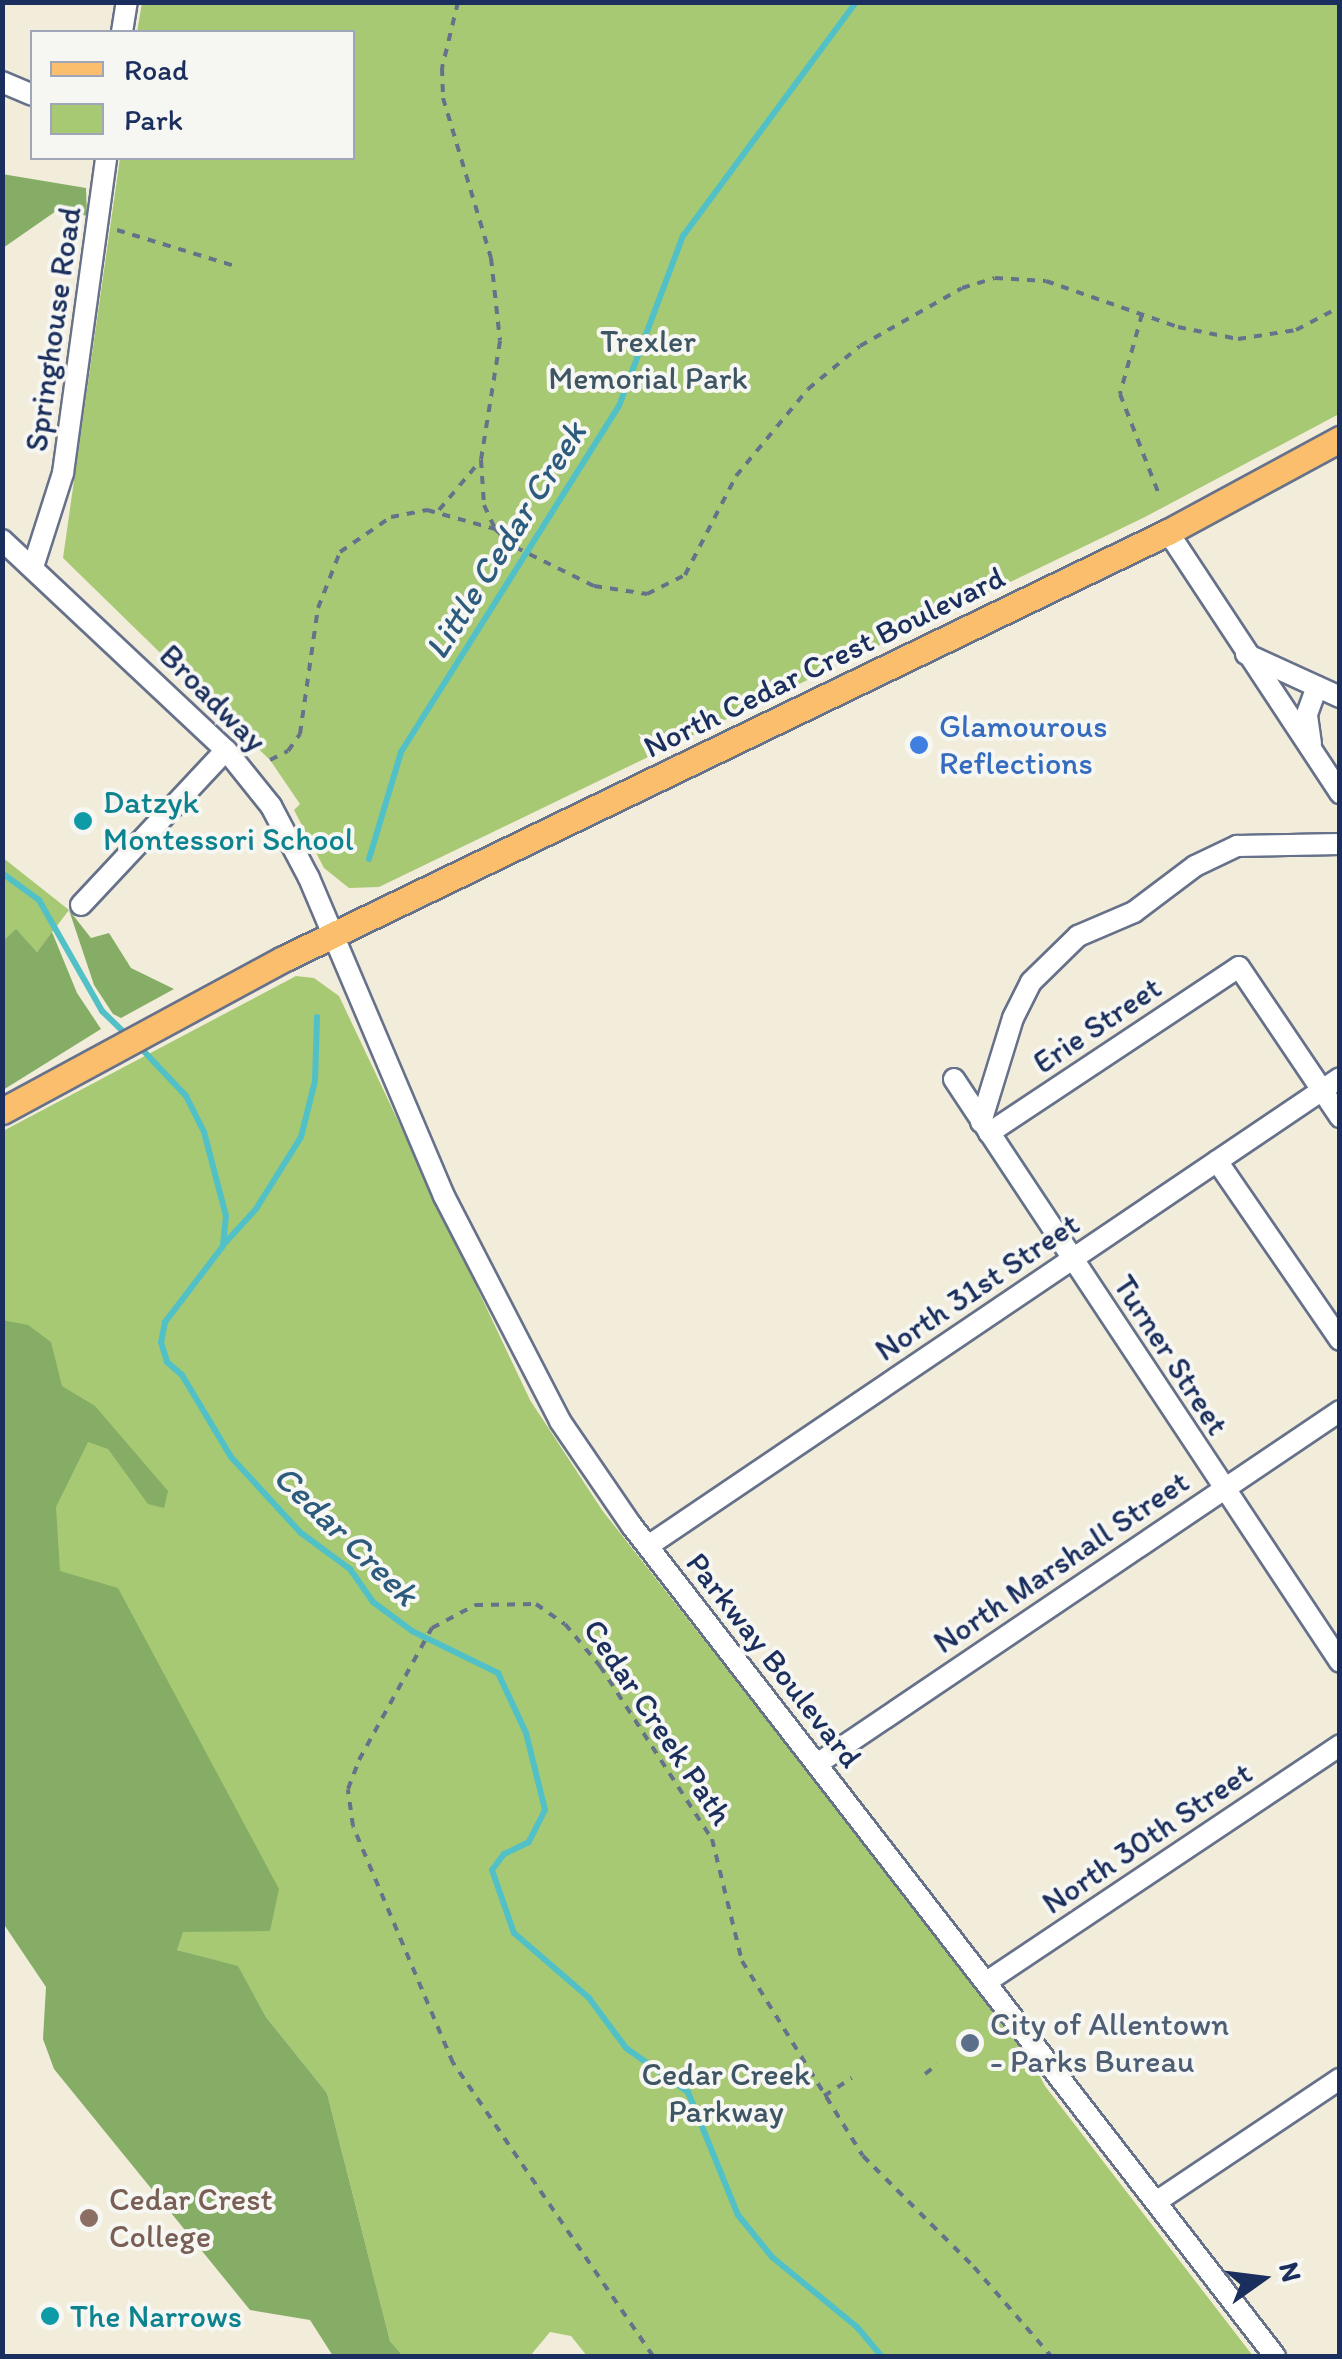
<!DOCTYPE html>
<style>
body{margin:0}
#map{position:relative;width:1342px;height:2359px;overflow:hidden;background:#f2ecdb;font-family:Itim,sans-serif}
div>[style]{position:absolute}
.green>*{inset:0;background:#a7c973}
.forest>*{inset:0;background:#85ad65}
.stream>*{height:6px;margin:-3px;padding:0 3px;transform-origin:3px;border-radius:3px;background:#52c1c7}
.path>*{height:4px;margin-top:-2px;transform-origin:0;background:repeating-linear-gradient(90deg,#66718a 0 8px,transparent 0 16px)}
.roads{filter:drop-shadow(2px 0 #66718a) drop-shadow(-2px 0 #66718a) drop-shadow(0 2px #66718a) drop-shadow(0 -2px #66718a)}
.minor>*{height:20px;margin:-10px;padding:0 10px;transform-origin:10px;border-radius:10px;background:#fff}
.major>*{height:25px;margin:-12.5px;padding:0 12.5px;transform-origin:12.5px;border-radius:12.5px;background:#fabe6d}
.dots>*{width:28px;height:28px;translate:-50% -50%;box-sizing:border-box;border:5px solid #f6f6f2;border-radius:50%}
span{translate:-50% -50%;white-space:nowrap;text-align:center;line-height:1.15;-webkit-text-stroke:8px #f6f6f2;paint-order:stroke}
.street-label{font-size:32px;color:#1b2f5e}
.park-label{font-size:32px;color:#3e5663}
.shop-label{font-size:32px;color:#366cbe}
.left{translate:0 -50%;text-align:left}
.culture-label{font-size:32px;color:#0d838f}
.service-label{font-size:32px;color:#4e5e75}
.education-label{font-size:32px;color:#785e54}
.water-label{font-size:35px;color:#2c5b7e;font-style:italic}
.frame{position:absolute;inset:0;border:5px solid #1b2f5e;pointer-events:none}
.legend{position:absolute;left:30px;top:30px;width:325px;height:130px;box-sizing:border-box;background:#f6f6f2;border:2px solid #9ea6b7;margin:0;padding:12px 18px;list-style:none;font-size:30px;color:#1b2f5e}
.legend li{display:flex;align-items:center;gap:20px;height:50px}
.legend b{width:50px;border:2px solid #9ea6b7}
.north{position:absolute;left:1212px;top:2229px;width:100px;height:100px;-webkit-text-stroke:8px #f6f6f2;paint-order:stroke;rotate:76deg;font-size:28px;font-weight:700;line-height:40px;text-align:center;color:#1b2f5e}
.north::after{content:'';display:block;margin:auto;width:35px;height:45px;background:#1b2f5e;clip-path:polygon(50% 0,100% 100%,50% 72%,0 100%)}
</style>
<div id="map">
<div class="green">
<div style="clip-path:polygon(142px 3px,1339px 3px,1339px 414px,1145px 517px,379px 887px,349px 888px,324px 868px,294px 810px,300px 804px,270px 760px,63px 558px,120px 158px,352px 158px,352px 32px,137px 32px)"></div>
<div style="clip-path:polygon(2px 857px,69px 910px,37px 952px,16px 930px,3px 941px)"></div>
<div style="clip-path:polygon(296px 976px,314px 978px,339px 996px,530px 1400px,602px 1510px,1026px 2050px,1045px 2086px,1253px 2356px,587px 2356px,571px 2336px,550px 2332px,530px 2356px,403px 2356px,390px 2341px,327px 2093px,266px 2017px,238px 1967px,177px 1950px,182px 1932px,222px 1930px,2px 1506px,3px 1131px)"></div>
</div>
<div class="forest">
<div style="clip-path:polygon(2px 174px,86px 188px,87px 216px,59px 209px,3px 248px)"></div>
<div style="clip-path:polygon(69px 910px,91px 938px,109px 933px,131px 968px,174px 989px,121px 1018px,113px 1014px,94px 985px)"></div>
<div style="clip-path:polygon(16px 929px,37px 952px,52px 932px,77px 993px,101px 1029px,3px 1090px,3px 941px)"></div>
<div style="clip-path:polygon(2px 1320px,28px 1325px,51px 1342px,62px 1386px,95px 1406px,168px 1491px,164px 1508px,148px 1504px,108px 1449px,88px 1442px,56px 1507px,60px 1571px,118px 1588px,279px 1889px,270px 1931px,183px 1932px,177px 1950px,238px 1966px,266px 2017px,327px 2093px,390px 2341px,403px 2356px,333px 2356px,310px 2320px,250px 2310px,54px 2069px,43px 2039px,46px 1987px,3px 1923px)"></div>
</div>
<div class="stream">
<div style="left:369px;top:859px;width:112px;rotate:-73.3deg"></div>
<div style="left:401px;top:752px;width:409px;rotate:-57.8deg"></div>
<div style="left:619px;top:406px;width:182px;rotate:-69.4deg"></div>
<div style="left:683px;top:236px;width:291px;rotate:-53.5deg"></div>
<div style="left:2px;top:873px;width:46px;rotate:36.1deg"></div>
<div style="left:39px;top:900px;width:128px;rotate:60.4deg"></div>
<div style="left:102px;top:1011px;width:36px;rotate:44deg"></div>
<div style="left:137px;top:1044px;width:71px;rotate:46.7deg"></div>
<div style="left:186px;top:1096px;width:40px;rotate:63.4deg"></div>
<div style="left:204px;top:1132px;width:87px;rotate:75.3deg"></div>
<div style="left:226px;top:1216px;width:30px;rotate:96deg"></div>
<div style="left:223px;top:1246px;width:96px;rotate:127.3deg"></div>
<div style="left:165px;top:1322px;width:20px;rotate:101deg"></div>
<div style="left:161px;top:1342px;width:21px;rotate:73deg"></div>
<div style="left:167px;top:1362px;width:20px;rotate:41deg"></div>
<div style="left:182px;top:1375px;width:96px;rotate:59.1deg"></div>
<div style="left:231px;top:1457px;width:103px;rotate:47.4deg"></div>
<div style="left:301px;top:1533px;width:61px;rotate:36.3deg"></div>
<div style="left:350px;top:1569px;width:40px;rotate:55.1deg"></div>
<div style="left:373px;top:1602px;width:49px;rotate:36.6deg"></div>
<div style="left:412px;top:1631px;width:96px;rotate:26deg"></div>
<div style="left:498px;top:1673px;width:66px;rotate:65deg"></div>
<div style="left:526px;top:1733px;width:79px;rotate:76.1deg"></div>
<div style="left:545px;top:1810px;width:36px;rotate:117deg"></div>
<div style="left:529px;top:1842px;width:28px;rotate:154deg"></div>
<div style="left:504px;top:1854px;width:20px;rotate:127deg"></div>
<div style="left:492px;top:1870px;width:67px;rotate:70.8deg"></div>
<div style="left:514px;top:1933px;width:99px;rotate:40.9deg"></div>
<div style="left:589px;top:1998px;width:62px;rotate:53.5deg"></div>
<div style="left:626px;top:2048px;width:76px;rotate:35.4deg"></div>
<div style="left:688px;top:2092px;width:133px;rotate:67.9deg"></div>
<div style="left:738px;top:2215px;width:54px;rotate:51deg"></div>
<div style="left:772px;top:2257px;width:110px;rotate:39.5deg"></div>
<div style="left:857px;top:2327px;width:38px;rotate:50deg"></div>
<div style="left:225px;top:1243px;width:46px;rotate:-47.6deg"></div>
<div style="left:256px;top:1209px;width:85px;rotate:-58deg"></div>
<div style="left:301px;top:1137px;width:58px;rotate:-76deg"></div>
<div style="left:315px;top:1081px;width:64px;rotate:-88.2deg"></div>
</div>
<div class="path">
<div style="left:458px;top:2px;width:68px;rotate:103.6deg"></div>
<div style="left:442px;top:68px;width:30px;rotate:88deg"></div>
<div style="left:443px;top:98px;width:167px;rotate:73.3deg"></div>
<div style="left:491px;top:258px;width:83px;rotate:83.8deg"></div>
<div style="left:500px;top:341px;width:121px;rotate:99.1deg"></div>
<div style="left:481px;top:460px;width:45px;rotate:86.2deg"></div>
<div style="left:484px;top:505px;width:26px;rotate:65deg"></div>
<div style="left:495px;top:529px;width:27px;rotate:42deg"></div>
<div style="left:515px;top:547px;width:88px;rotate:26.3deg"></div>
<div style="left:594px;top:586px;width:54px;rotate:8.6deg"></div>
<div style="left:647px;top:594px;width:42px;rotate:-26.6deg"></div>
<div style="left:685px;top:575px;width:111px;rotate:-62.7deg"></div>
<div style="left:736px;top:476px;width:113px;rotate:-50.4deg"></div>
<div style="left:808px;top:389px;width:67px;rotate:-39.6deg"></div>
<div style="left:860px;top:346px;width:117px;rotate:-29.6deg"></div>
<div style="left:962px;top:288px;width:34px;rotate:-17deg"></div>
<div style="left:995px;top:278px;width:51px;rotate:3.4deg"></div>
<div style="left:1046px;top:281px;width:140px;rotate:19.2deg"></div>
<div style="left:1178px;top:327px;width:61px;rotate:11.3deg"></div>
<div style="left:1238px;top:339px;width:59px;rotate:-8.8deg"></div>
<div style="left:1296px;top:330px;width:50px;rotate:-27.6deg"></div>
<div style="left:117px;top:230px;width:127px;rotate:17deg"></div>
<div style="left:1142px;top:314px;width:83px;rotate:105.4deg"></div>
<div style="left:1120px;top:394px;width:110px;rotate:68.8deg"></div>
<div style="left:439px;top:510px;width:65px;rotate:-50deg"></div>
<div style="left:270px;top:760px;width:20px;rotate:-27deg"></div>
<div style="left:288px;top:751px;width:21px;rotate:-55deg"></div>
<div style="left:300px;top:734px;width:127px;rotate:-81.9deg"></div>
<div style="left:318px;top:608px;width:60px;rotate:-68.6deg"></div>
<div style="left:340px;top:552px;width:62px;rotate:-34.5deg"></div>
<div style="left:391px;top:517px;width:37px;rotate:-11deg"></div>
<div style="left:427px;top:510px;width:71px;rotate:15.6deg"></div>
<div style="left:925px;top:2074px;width:16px;rotate:-38deg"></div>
<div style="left:824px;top:2096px;width:33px;rotate:-33deg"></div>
<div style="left:653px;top:2356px;width:355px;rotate:-124.3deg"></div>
<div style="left:453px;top:2063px;width:257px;rotate:-112.9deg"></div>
<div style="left:353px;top:1826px;width:37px;rotate:-98deg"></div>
<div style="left:348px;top:1789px;width:31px;rotate:-69deg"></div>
<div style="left:359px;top:1760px;width:151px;rotate:-61.1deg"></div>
<div style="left:432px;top:1628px;width:49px;rotate:-28.1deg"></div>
<div style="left:475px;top:1605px;width:61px;rotate:-0.9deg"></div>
<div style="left:536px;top:1604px;width:35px;rotate:35deg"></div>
<div style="left:565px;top:1624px;width:55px;rotate:50.2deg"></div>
<div style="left:600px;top:1666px;width:206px;rotate:57.1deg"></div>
<div style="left:712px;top:1839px;width:126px;rotate:76.2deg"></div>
<div style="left:742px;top:1961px;width:229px;rotate:58.2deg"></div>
<div style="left:863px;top:2156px;width:157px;rotate:45deg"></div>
<div style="left:974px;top:2267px;width:118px;rotate:49.1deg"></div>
</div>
<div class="roads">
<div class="minor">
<div style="left:122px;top:32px;width:30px;rotate:-81deg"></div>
<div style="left:2px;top:82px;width:33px;rotate:23deg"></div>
<div style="left:1168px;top:532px;width:313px;rotate:56.6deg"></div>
<div style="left:2px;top:540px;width:307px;rotate:43.2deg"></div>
<div style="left:226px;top:750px;width:72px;rotate:51.2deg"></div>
<div style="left:271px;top:806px;width:81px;rotate:62.2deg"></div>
<div style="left:309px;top:878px;width:345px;rotate:67deg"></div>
<div style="left:444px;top:1196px;width:253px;rotate:62.7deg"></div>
<div style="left:560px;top:1421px;width:127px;rotate:55.6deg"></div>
<div style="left:632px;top:1526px;width:1050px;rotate:52.24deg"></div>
<div style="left:34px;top:564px;width:96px;rotate:-72.3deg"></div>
<div style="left:63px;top:473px;width:318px;rotate:-82.2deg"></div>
<div style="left:1246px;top:654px;width:103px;rotate:24.6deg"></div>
<div style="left:1311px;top:744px;width:30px;rotate:-98deg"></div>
<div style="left:1307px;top:714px;width:29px;rotate:-70deg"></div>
<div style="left:81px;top:905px;width:212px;rotate:-46.9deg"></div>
<div style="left:954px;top:1079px;width:699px;rotate:56.49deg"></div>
<div style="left:981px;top:1122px;width:109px;rotate:-72.9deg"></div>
<div style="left:1013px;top:1018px;width:40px;rotate:-63.4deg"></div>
<div style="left:1031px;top:982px;width:66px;rotate:-44.4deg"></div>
<div style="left:1078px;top:936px;width:61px;rotate:-23.2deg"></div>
<div style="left:1134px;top:912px;width:76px;rotate:-37deg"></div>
<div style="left:1195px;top:866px;width:47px;rotate:-25.5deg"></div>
<div style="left:1237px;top:846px;width:103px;rotate:-1.1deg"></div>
<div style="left:989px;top:1133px;width:300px;rotate:-33.6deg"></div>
<div style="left:1239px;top:967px;width:181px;rotate:56deg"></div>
<div style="left:1217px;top:1161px;width:217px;rotate:55.5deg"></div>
<div style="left:648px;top:1546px;width:835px;rotate:-34.07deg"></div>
<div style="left:817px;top:1764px;width:631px;rotate:-34.02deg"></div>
<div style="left:988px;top:1981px;width:424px;rotate:-33.8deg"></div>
<div style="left:1159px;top:2200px;width:218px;rotate:-33.8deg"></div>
</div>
<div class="major">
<div style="left:2px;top:1111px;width:319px;rotate:-28.4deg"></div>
<div style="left:283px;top:959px;width:983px;rotate:-25.76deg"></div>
<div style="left:1168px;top:532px;width:196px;rotate:-28.4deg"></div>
</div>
</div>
<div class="dots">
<div style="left:919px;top:745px;background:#3f7fe0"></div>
<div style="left:83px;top:821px;background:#0f9aa8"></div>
<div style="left:970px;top:2043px;background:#5c6f8a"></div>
<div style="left:89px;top:2218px;background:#8d6e63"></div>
<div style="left:50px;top:2316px;background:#0f9aa8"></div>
</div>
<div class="street-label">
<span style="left:53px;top:329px;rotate:-82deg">Springhouse Road</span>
<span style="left:824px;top:662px;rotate:-26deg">North Cedar Crest Boulevard</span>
<span style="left:213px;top:698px;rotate:45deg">Broadway</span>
<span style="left:1097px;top:1025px;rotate:-34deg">Erie Street</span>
<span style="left:977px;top:1287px;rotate:-34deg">North 31st Street</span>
<span style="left:1171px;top:1355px;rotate:57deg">Turner Street</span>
<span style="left:1061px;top:1562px;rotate:-34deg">North Marshall Street</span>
<span style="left:774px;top:1660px;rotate:52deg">Parkway Boulevard</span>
<span style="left:658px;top:1722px;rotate:56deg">Cedar Creek Path</span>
<span style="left:1147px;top:1838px;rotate:-34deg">North 30th Street</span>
</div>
<div class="park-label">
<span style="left:648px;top:360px">Trexler<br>Memorial Park</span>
<span style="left:726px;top:2093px">Cedar Creek<br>Parkway</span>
</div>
<div class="shop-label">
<span class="left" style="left:939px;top:745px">Glamourous<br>Reflections</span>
</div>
<div class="culture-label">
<span class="left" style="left:103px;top:821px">Datzyk<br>Montessori School</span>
<span class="left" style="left:70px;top:2316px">The Narrows</span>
</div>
<div class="service-label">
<span class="left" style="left:990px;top:2043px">City of Allentown<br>- Parks Bureau</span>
</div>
<div class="education-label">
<span class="left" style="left:109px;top:2218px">Cedar Crest<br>College</span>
</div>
<div class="water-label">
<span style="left:505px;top:540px;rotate:-58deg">Little Cedar Creek</span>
<span style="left:346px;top:1535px;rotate:44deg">Cedar Creek</span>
</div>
<div class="frame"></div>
<ul class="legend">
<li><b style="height:12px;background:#fabe6d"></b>Road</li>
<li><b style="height:28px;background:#a7c973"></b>Park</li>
</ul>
<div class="north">N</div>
</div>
